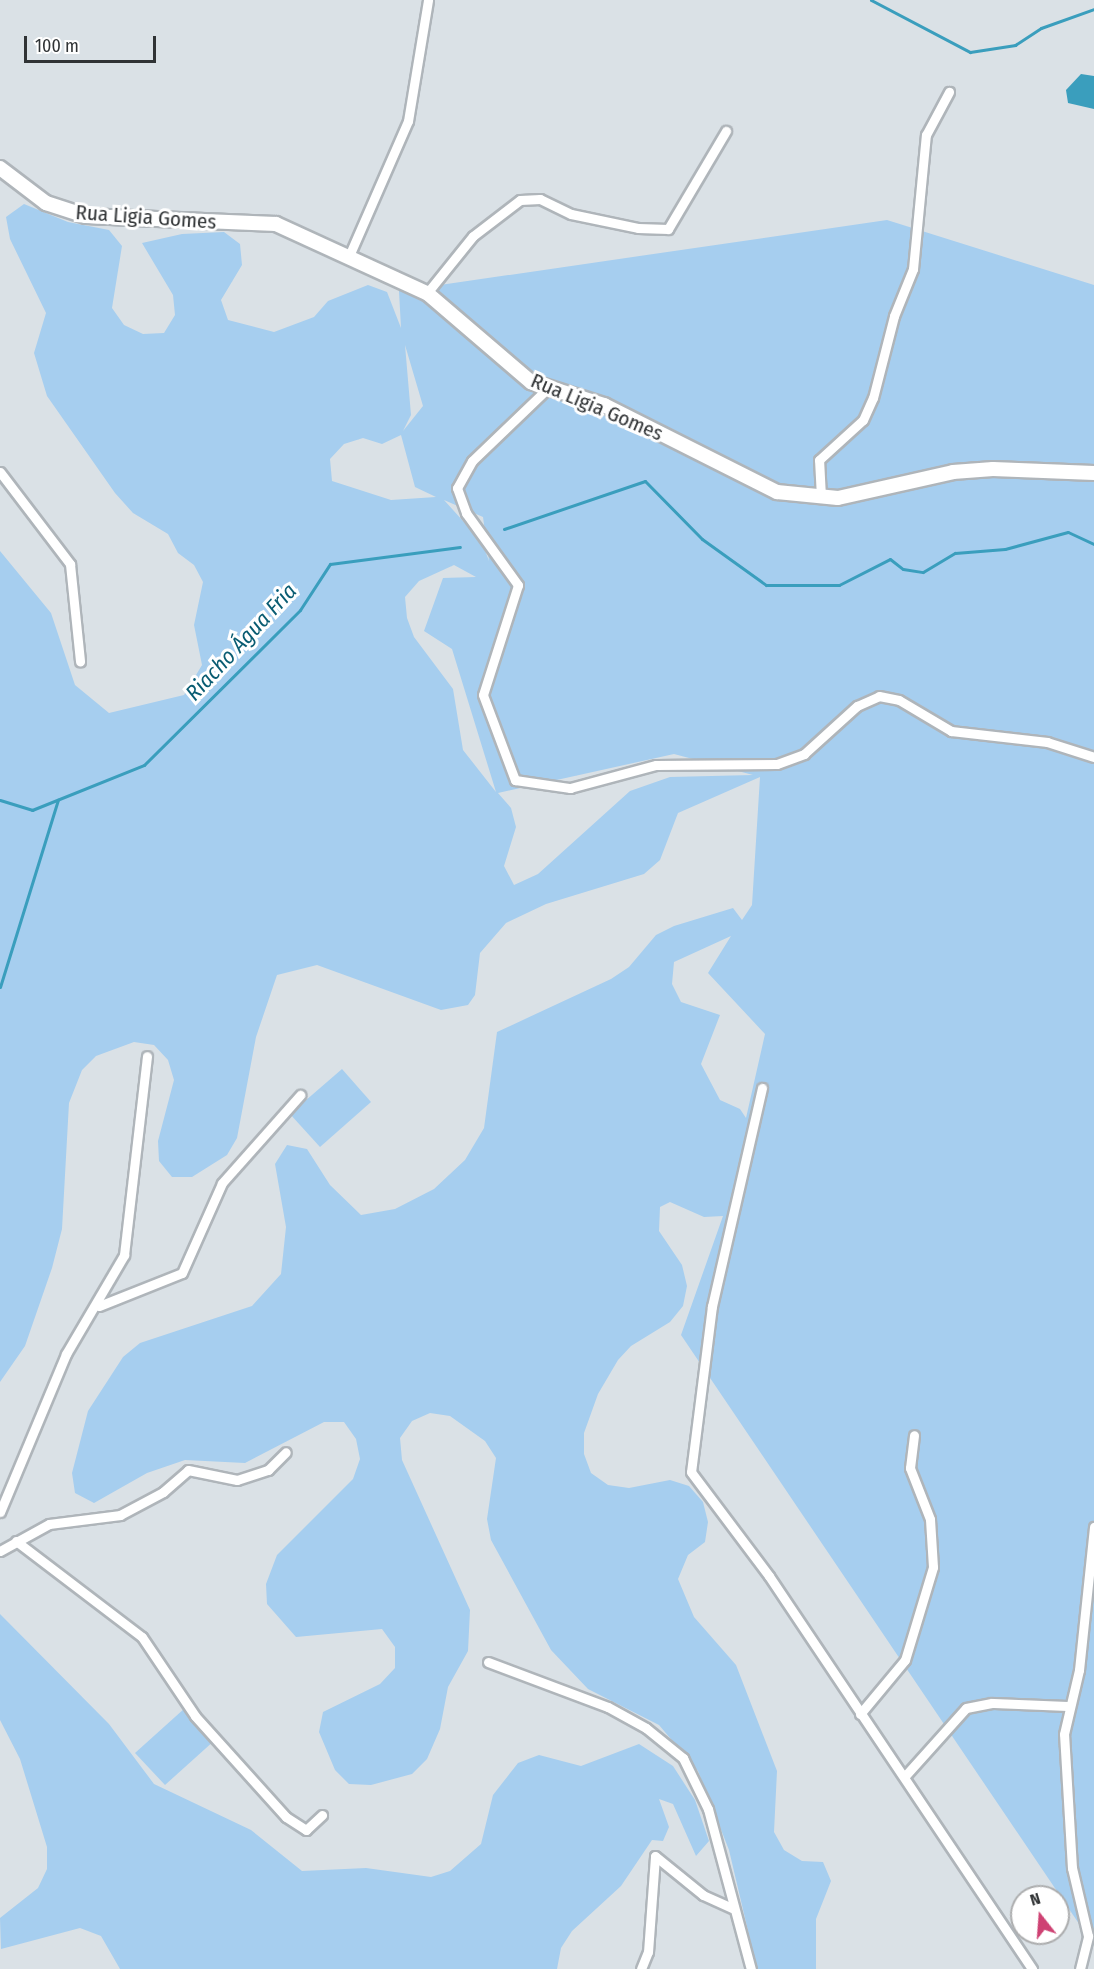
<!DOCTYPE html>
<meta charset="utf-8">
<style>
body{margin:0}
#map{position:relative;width:1094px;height:1969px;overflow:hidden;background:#dae1e6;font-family:"Fira Sans Condensed",sans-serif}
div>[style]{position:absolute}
.green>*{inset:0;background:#a6ceef}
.water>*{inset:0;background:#3a9ebd}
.stream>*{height:3px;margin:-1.5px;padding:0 1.5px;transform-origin:1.5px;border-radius:1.5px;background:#3a9ebd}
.roads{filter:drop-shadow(2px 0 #afb5ba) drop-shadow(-2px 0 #afb5ba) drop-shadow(0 2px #afb5ba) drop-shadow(0 -2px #afb5ba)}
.street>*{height:9px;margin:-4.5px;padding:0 4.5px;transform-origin:4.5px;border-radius:4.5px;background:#fff}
.secondary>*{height:14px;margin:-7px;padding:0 7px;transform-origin:7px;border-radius:7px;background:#fff}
span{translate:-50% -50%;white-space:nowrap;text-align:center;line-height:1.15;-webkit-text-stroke:6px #fff;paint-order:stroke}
.street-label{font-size:21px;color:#303335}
.water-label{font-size:22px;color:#095c72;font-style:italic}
.north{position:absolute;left:1010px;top:1885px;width:60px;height:60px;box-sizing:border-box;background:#fff;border:2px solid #acadae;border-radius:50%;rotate:343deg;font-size:16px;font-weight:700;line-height:24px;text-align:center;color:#303335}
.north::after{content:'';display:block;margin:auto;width:21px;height:27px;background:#ce4273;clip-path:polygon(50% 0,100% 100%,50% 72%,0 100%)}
.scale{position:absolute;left:24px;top:36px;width:132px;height:27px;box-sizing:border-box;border:3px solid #303335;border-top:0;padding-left:8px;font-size:18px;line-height:21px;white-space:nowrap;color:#303335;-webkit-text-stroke:4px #fff;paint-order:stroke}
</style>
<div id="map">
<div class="green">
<div style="clip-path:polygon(evenodd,24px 204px,68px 222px,109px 230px,122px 246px,112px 308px,124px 325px,143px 334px,164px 333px,175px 315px,173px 295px,142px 243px,182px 234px,224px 232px,240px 244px,242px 265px,221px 300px,228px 320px,274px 332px,314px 317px,328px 301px,368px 285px,387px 292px,401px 328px,399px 291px,887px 220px,1094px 285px,1094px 1946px,681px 1335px,723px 1216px,704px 1217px,670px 1202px,660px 1207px,659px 1231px,682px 1265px,687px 1286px,683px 1306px,670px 1322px,631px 1346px,618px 1360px,598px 1394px,584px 1433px,584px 1454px,591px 1473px,608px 1485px,629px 1488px,670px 1480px,689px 1486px,703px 1502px,708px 1522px,705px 1542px,688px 1555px,678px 1579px,694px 1617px,736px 1665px,777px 1771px,774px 1832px,784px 1850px,802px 1861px,823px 1862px,831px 1881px,816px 1919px,816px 1969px,757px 1969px,729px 1850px,698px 1771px,659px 1725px,588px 1689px,551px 1650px,491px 1540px,487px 1519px,496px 1458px,485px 1441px,450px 1416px,430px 1413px,412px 1421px,400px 1438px,402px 1460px,470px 1610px,468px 1651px,448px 1687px,440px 1729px,427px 1759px,412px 1774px,371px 1785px,349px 1784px,335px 1770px,319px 1732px,323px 1712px,380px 1684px,395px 1668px,395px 1647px,382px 1629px,296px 1637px,267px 1604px,266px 1584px,277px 1555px,353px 1479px,360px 1459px,356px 1439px,344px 1422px,324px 1422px,245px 1463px,185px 1460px,147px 1473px,94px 1503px,75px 1493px,72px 1473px,88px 1411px,123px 1357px,140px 1343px,252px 1306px,281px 1274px,286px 1227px,275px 1164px,287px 1145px,307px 1149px,330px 1185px,361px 1215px,395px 1209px,434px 1189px,465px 1160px,484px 1128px,497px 1032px,611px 979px,629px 967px,656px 935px,674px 926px,733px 908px,742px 920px,752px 905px,760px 777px,678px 813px,660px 860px,644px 874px,546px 904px,506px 923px,480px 953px,475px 995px,468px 1005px,441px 1010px,317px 965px,277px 975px,256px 1037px,237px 1138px,227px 1155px,192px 1177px,172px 1177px,159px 1161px,158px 1141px,174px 1080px,168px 1060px,154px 1045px,134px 1042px,96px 1056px,82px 1070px,69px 1103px,62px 1229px,52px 1268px,25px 1346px,0 1382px,0 551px,51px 613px,75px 685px,109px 713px,184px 695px,202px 665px,194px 625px,203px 582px,194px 565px,178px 553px,168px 534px,133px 513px,115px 493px,47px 396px,34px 353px,46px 313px,10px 239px,6px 217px,24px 204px,405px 345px,423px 406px,403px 431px,411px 415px,405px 345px,24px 204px,401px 435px,415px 487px,436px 497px,391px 500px,332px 481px,330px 459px,344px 444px,363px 438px,382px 444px,401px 435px,24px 204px,444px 500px,483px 517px,489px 561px,482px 542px,444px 500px,24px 204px,454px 565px,476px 577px,443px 578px,424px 631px,452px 649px,496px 792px,463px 750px,453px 689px,414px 637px,407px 618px,405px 597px,419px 581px,454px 565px,24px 204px,674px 754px,753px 775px,670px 777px,630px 791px,538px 874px,514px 885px,504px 866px,516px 827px,511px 808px,498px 793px,674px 754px,24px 204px,731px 936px,708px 973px,765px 1034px,746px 1118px,740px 1109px,720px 1100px,701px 1064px,720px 1015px,681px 1002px,672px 984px,674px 962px,731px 936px)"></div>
<div style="clip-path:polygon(342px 1069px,371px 1102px,320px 1147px,290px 1114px)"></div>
<div style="clip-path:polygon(0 1614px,109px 1724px,154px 1784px,251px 1830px,302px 1871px,366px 1868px,431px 1877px,450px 1871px,481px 1844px,493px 1795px,518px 1763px,539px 1755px,581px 1766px,639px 1744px,673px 1766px,695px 1800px,709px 1841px,696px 1856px,673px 1804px,659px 1799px,669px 1827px,663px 1841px,652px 1840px,621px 1886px,572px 1931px,561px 1948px,557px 1969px,120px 1969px,101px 1936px,80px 1928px,1px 1949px,0 1918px,38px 1888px,47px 1869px,47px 1847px,20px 1759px,0 1720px)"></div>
<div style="clip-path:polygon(185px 1708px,215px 1740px,165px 1785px,135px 1753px)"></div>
</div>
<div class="water">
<div style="clip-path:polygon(1081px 74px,1094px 76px,1094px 109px,1068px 103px,1066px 90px)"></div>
</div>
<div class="stream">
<div style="left:871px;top:0;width:112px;rotate:27.7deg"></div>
<div style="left:970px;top:52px;width:46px;rotate:-8.8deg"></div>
<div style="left:1015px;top:45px;width:31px;rotate:-33deg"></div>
<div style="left:1041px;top:28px;width:56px;rotate:-19.7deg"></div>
<div style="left:504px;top:529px;width:149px;rotate:-18.8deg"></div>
<div style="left:645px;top:481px;width:81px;rotate:45.5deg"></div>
<div style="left:702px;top:539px;width:79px;rotate:35.7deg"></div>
<div style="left:766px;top:585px;width:73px"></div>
<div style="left:839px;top:585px;width:57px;rotate:-27deg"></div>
<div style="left:890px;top:559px;width:16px;rotate:38deg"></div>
<div style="left:903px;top:569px;width:20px;rotate:9deg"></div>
<div style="left:923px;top:572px;width:37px;rotate:-31deg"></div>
<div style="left:955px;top:553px;width:50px;rotate:-4.6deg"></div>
<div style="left:1005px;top:549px;width:65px;rotate:-15.1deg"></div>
<div style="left:1068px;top:532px;width:29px;rotate:25deg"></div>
<div style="left:0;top:800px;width:34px;rotate:17deg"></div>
<div style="left:32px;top:810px;width:121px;rotate:-21.9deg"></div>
<div style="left:144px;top:765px;width:220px;rotate:-44.8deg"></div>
<div style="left:300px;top:610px;width:55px;rotate:-56.9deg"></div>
<div style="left:330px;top:564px;width:131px;rotate:-7.5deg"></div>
<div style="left:0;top:987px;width:196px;rotate:-72.8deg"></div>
</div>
<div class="roads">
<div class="street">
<div style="left:349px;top:256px;width:147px;rotate:-66.4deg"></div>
<div style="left:408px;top:121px;width:123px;rotate:-80.6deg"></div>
<div style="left:427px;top:293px;width:73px;rotate:-51.1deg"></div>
<div style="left:473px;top:236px;width:59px;rotate:-37.5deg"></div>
<div style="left:520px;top:200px;width:20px;rotate:-3deg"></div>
<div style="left:540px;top:199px;width:34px;rotate:26deg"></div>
<div style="left:571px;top:214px;width:68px;rotate:11.8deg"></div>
<div style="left:638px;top:228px;width:30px;rotate:2deg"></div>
<div style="left:668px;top:229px;width:114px;rotate:-59.4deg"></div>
<div style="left:548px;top:388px;width:105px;rotate:136.2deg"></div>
<div style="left:472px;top:461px;width:31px;rotate:119deg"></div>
<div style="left:457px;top:488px;width:27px;rotate:70deg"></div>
<div style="left:466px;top:513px;width:89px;rotate:54.2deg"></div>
<div style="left:518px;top:585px;width:115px;rotate:107.7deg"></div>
<div style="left:483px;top:695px;width:91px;rotate:69.4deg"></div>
<div style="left:515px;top:780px;width:56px;rotate:8.3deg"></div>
<div style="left:570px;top:788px;width:89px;rotate:-15deg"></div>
<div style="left:656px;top:765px;width:121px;rotate:-0.5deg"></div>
<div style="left:777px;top:764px;width:29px;rotate:-20deg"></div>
<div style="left:804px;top:754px;width:72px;rotate:-42.2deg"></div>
<div style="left:857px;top:706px;width:24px;rotate:-24deg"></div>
<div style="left:879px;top:696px;width:20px;rotate:11deg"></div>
<div style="left:899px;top:700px;width:61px;rotate:30.8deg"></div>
<div style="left:951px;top:731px;width:97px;rotate:6.5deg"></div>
<div style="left:1047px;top:742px;width:49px;rotate:17.7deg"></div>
<div style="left:0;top:472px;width:116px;rotate:52.7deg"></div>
<div style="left:70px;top:564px;width:98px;rotate:84.1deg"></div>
<div style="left:821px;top:497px;width:37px;rotate:-93deg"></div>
<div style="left:819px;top:460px;width:59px;rotate:-42.3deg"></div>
<div style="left:863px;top:420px;width:24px;rotate:-66deg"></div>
<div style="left:873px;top:398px;width:85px;rotate:-75.6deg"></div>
<div style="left:894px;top:316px;width:51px;rotate:-68deg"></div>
<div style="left:913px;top:269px;width:135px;rotate:-84.5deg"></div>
<div style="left:926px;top:135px;width:49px;rotate:-61.9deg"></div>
<div style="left:762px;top:1088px;width:224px;rotate:102.9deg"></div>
<div style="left:712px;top:1306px;width:167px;rotate:97.2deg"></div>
<div style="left:691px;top:1472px;width:130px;rotate:53.1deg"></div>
<div style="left:769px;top:1576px;width:473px;rotate:56.2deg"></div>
<div style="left:99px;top:1306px;width:89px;rotate:-21.7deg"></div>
<div style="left:182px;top:1273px;width:98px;rotate:-66deg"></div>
<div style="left:222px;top:1183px;width:118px;rotate:-48.4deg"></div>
<div style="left:0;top:1512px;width:171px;rotate:-67.3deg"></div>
<div style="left:66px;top:1354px;width:115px;rotate:-59.6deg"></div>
<div style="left:124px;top:1255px;width:200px;rotate:-83.4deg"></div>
<div style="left:16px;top:1541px;width:158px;rotate:37.3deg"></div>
<div style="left:142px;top:1637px;width:95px;rotate:56.1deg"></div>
<div style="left:195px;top:1716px;width:136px;rotate:48deg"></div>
<div style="left:286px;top:1817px;width:24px;rotate:33deg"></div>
<div style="left:306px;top:1830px;width:22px;rotate:-43deg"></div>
<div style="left:0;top:1551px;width:56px;rotate:-28.9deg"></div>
<div style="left:49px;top:1524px;width:72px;rotate:-7.2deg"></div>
<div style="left:120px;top:1515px;width:49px;rotate:-28.1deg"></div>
<div style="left:163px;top:1492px;width:33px;rotate:-41deg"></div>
<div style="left:188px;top:1470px;width:50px;rotate:11.5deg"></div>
<div style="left:237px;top:1480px;width:33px;rotate:-18deg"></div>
<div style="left:268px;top:1470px;width:25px;rotate:-45deg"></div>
<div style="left:488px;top:1662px;width:128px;rotate:20.6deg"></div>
<div style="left:608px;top:1707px;width:43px;rotate:28.9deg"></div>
<div style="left:646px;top:1728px;width:48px;rotate:39deg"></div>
<div style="left:683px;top:1758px;width:57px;rotate:63.9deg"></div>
<div style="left:708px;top:1809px;width:166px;rotate:75deg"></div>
<div style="left:860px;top:1714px;width:70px;rotate:-50.2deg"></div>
<div style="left:905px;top:1660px;width:97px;rotate:-73.2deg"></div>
<div style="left:933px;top:1567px;width:48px;rotate:-93.6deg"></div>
<div style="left:930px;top:1519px;width:55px;rotate:-111.4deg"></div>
<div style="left:910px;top:1468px;width:33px;rotate:-83deg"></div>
<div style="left:905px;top:1776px;width:91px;rotate:-48.1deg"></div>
<div style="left:966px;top:1708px;width:26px;rotate:-11deg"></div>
<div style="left:992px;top:1703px;width:77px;rotate:2.2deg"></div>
<div style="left:641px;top:1969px;width:18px;rotate:-68deg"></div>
<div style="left:648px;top:1952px;width:96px;rotate:-85.8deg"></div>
<div style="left:655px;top:1856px;width:62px;rotate:39.1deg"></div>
<div style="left:703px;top:1895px;width:32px;rotate:24deg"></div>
<div style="left:1080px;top:1969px;width:34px;rotate:-76deg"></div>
<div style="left:1088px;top:1936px;width:70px;rotate:-103.2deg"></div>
<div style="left:1072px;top:1868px;width:134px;rotate:-93.4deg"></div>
<div style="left:1064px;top:1734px;width:66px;rotate:-76.8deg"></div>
<div style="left:1079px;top:1670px;width:144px;rotate:-84deg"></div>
</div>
<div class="secondary">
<div style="left:0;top:168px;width:58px;rotate:37.3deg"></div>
<div style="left:46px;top:203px;width:42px;rotate:18deg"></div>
<div style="left:86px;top:216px;width:190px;rotate:2.4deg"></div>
<div style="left:276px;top:224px;width:166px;rotate:24.6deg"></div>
<div style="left:427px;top:293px;width:137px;rotate:40.6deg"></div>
<div style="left:531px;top:382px;width:77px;rotate:17.5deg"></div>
<div style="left:604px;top:405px;width:194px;rotate:26.7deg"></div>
<div style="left:777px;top:492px;width:61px;rotate:5.6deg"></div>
<div style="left:838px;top:498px;width:118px;rotate:-12.7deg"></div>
<div style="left:953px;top:472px;width:40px;rotate:-4.3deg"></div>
<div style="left:993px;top:469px;width:101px;rotate:2.3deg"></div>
</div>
</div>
<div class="street-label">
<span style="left:146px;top:217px;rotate:4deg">Rua Ligia Gomes</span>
<span style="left:597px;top:407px;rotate:23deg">Rua Ligia Gomes</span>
</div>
<div class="water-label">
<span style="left:241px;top:642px;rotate:-47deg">Riacho Água Fria</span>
</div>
<div class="north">N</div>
<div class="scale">100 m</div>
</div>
